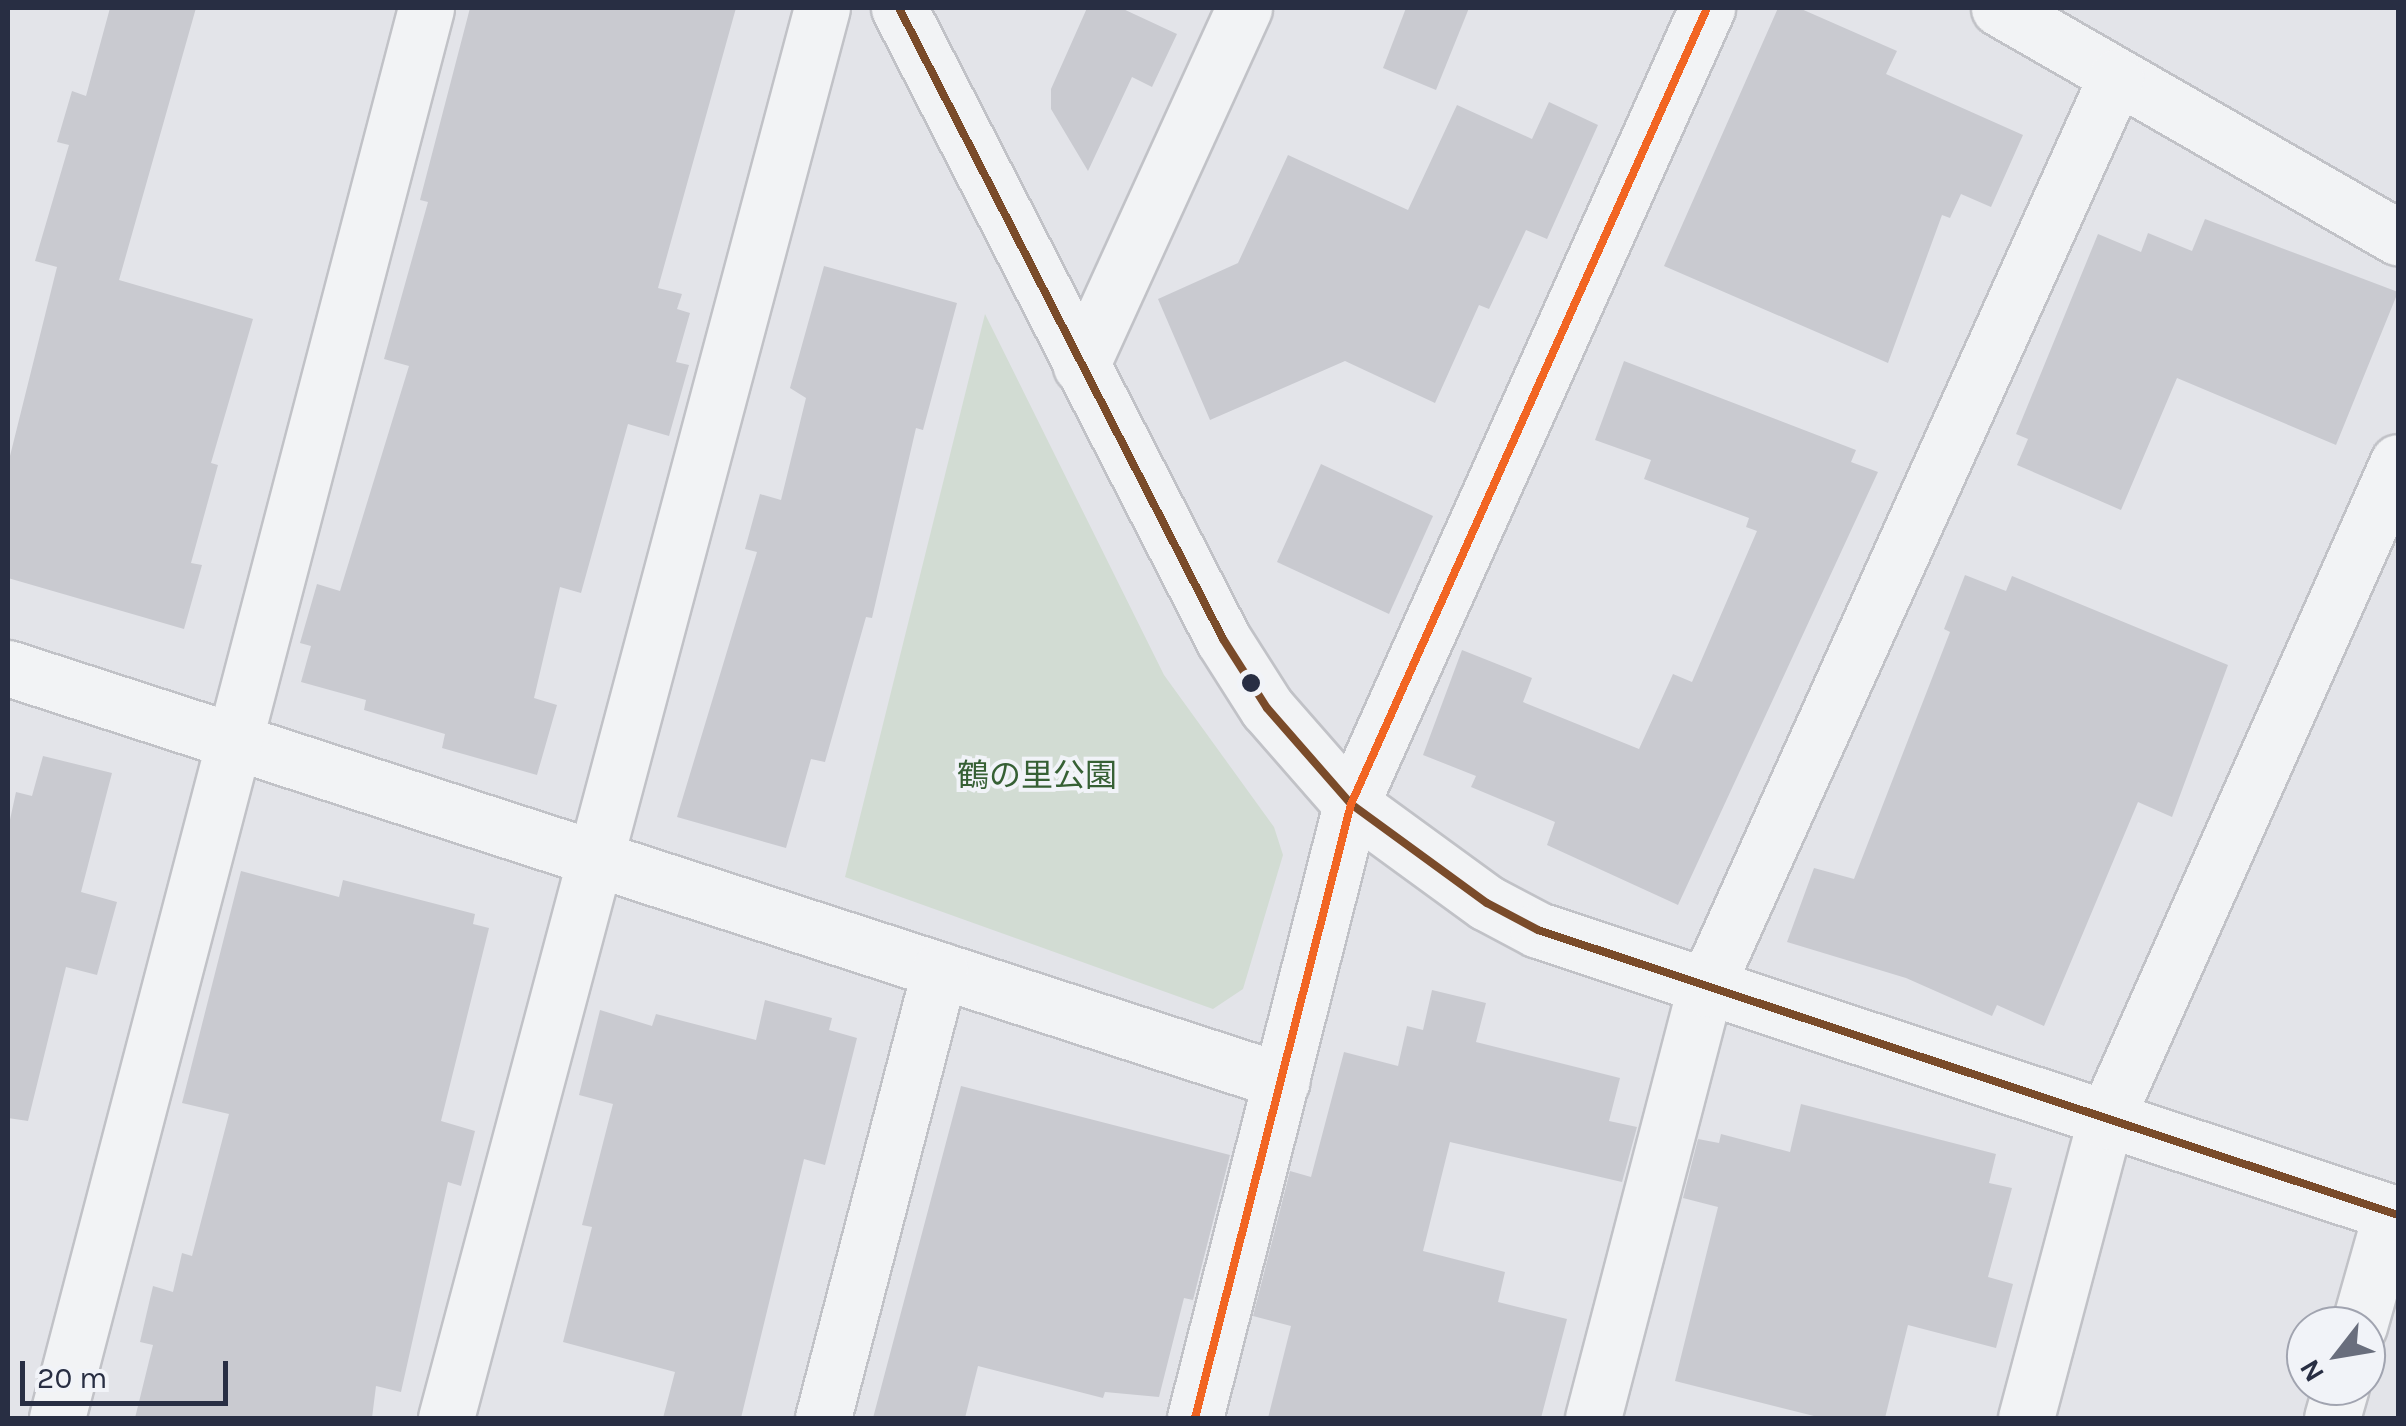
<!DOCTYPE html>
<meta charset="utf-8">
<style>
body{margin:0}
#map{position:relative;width:2406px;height:1426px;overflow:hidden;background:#e3e4e9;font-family:Karla,"Noto Sans JP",sans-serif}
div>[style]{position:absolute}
.green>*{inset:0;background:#d2dcd3}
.building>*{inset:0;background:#c9cad0}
.roads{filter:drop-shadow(2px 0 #c1c2c7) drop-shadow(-2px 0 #c1c2c7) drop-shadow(0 2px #c1c2c7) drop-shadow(0 -2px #c1c2c7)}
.minor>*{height:55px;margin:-27.5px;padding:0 27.5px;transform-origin:27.5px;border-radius:27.5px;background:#f2f3f5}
.tertiary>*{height:55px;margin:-27.5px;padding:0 27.5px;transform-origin:27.5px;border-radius:27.5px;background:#f2f3f5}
.bus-1>*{height:8px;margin:-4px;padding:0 4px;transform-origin:4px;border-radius:4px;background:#7a4b2a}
.bus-2>*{height:8px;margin:-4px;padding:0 4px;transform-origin:4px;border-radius:4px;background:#f26522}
.dots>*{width:28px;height:28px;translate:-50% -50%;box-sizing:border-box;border:5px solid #f1f3f8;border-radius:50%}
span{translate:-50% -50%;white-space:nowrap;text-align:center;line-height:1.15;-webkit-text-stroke:8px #f1f3f8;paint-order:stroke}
.park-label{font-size:32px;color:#366034}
.frame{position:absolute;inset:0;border:10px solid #282e43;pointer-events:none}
.north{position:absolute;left:2286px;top:1306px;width:100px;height:100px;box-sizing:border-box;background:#f1f3f8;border:2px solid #a1a4b0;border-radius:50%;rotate:239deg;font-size:28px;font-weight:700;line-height:40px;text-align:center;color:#282e43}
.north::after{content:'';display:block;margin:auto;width:35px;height:45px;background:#696e7d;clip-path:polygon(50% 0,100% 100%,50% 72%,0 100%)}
.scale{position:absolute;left:20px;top:1361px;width:208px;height:45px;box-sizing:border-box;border:5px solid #282e43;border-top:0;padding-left:12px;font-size:30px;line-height:35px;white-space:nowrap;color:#282e43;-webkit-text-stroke:8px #f1f3f8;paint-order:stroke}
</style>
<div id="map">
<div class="green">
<div style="clip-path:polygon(985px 314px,1164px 675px,1274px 827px,1283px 855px,1243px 989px,1213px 1009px,845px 877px)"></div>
</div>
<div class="building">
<div style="clip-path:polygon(110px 8px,196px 8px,119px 280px,253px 319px,211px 463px,218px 465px,191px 563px,202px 565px,184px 629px,8px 578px,8px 464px,57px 267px,35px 261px,69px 145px,57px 142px,72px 91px,86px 96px)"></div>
<div style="clip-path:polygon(470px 8px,736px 8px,658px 288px,682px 294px,677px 309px,690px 313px,676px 362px,689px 365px,669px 436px,628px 424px,581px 593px,560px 587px,534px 698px,557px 705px,537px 775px,442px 748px,445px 734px,364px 710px,366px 700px,301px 682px,311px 646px,300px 643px,317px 584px,340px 591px,409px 366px,384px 359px,428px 202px,420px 200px)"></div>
<div style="clip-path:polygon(1087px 8px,1121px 8px,1177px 34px,1152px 87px,1132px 77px,1088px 171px,1051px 109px,1051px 89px)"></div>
<div style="clip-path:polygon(1406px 8px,1469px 8px,1436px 90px,1383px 68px)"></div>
<div style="clip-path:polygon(1778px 8px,1799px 8px,1897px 51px,1886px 74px,2023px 135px,1991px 207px,1961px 194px,1950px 218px,1942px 215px,1888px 363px,1664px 266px)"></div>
<div style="clip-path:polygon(1549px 102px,1598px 125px,1547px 239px,1526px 230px,1489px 309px,1479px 305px,1435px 403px,1345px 361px,1210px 420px,1158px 299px,1238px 263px,1288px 155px,1408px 210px,1457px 105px,1532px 139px)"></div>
<div style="clip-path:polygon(2205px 219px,2398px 292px,2336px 445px,2177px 378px,2121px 510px,2017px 465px,2028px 439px,2016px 434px,2098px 234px,2141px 252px,2148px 233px,2192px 251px)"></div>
<div style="clip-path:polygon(824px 266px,957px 303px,923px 430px,916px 428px,872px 618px,866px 617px,825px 762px,811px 759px,786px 848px,677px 817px,757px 552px,745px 549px,760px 494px,781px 500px,806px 398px,790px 388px)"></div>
<div style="clip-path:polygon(1624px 361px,1856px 450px,1851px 462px,1878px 472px,1678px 905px,1547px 845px,1555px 822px,1471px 787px,1476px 776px,1423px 755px,1462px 650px,1532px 678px,1523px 702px,1639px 749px,1673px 674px,1692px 682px,1757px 531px,1746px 527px,1749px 518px,1644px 479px,1651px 460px,1595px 440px)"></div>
<div style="clip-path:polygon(1321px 464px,1433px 516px,1389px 614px,1277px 562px)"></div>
<div style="clip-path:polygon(1965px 575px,2006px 591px,2012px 576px,2228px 665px,2172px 817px,2138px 802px,2044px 1026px,1997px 1005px,1992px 1016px,1906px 978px,1787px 942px,1814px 868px,1854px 879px,1950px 632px,1944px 629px)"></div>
<div style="clip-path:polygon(43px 756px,112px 773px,81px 892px,117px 902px,97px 975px,66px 967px,28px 1121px,8px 1118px,8px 829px,16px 792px,32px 796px)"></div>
<div style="clip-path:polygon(241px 871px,339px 897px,343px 880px,475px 914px,473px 924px,489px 928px,441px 1121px,475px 1131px,461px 1186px,448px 1182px,401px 1392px,376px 1386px,372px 1418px,135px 1418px,153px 1345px,140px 1342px,153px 1286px,173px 1292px,182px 1253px,192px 1256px,229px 1114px,182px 1103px)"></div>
<div style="clip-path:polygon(1432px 990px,1486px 1003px,1476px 1042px,1620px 1078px,1609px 1121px,1637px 1127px,1622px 1182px,1450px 1142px,1423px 1251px,1505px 1272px,1498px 1302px,1567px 1319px,1541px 1418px,1268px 1418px,1291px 1326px,1253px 1316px,1290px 1171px,1311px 1177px,1344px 1052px,1398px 1066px,1407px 1026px,1423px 1030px)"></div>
<div style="clip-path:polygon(765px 1000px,832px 1018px,829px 1030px,857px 1038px,825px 1165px,804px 1159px,741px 1418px,663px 1418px,675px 1372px,563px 1342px,592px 1227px,582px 1225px,613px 1104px,579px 1095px,600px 1010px,652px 1026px,656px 1014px,756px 1040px)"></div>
<div style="clip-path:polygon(961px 1086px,1230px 1155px,1193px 1300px,1184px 1298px,1159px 1397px,1105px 1392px,1103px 1398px,978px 1366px,965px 1418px,873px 1418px)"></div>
<div style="clip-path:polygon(1801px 1104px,1996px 1154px,1989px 1183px,2012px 1188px,1988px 1277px,2013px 1284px,1996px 1348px,1908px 1325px,1885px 1418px,1822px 1418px,1675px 1381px,1718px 1207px,1683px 1198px,1698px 1139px,1719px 1143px,1721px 1134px,1790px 1152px)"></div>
</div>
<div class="roads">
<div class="minor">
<div style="left:1999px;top:8px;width:460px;rotate:29.9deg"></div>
<div style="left:1081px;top:366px;width:393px;rotate:-65.5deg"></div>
<div style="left:8px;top:668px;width:1339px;rotate:17.96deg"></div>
<div style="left:2359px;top:1326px;width:117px;rotate:-74.2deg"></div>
<div style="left:57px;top:1418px;width:1457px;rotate:-75.33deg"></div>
<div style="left:446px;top:1418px;width:1459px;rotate:-75.07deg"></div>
<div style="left:823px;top:1418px;width:463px;rotate:-75.4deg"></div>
<div style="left:1195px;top:1418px;width:634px;rotate:-75.74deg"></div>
<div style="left:1351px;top:804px;width:872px;rotate:-65.9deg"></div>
<div style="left:1593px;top:1418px;width:443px;rotate:-75.4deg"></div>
<div style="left:1705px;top:989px;width:1000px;rotate:-65.74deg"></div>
<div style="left:2026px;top:1418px;width:307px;rotate:-75.1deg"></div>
<div style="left:2105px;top:1121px;width:721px;rotate:-66.03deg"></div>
<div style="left:2332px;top:1418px;width:33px;rotate:-74deg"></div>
</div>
<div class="tertiary">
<div style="left:899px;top:8px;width:709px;rotate:62.82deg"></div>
<div style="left:1223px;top:639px;width:82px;rotate:57.5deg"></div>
<div style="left:1267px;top:708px;width:128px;rotate:48.8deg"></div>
<div style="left:1351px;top:804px;width:168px;rotate:36.1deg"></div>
<div style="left:1487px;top:903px;width:58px;rotate:27.9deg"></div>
<div style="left:1538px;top:930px;width:906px;rotate:18.33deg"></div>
</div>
</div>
<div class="bus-1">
<div style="left:899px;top:8px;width:709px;rotate:62.82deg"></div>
<div style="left:1223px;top:639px;width:82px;rotate:57.5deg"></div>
<div style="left:1267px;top:708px;width:128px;rotate:48.8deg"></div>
<div style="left:1351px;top:804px;width:168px;rotate:36.1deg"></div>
<div style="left:1487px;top:903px;width:58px;rotate:27.9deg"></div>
<div style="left:1538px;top:930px;width:906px;rotate:18.33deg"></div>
</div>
<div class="bus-2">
<div style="left:1195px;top:1418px;width:634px;rotate:-75.74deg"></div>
<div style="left:1351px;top:804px;width:872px;rotate:-65.9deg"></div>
</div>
<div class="dots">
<div style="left:1251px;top:683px;background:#282e43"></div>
</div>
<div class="park-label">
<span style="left:1037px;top:776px">鶴の里公園</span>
</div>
<div class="frame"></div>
<div class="north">N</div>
<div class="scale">20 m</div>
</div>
